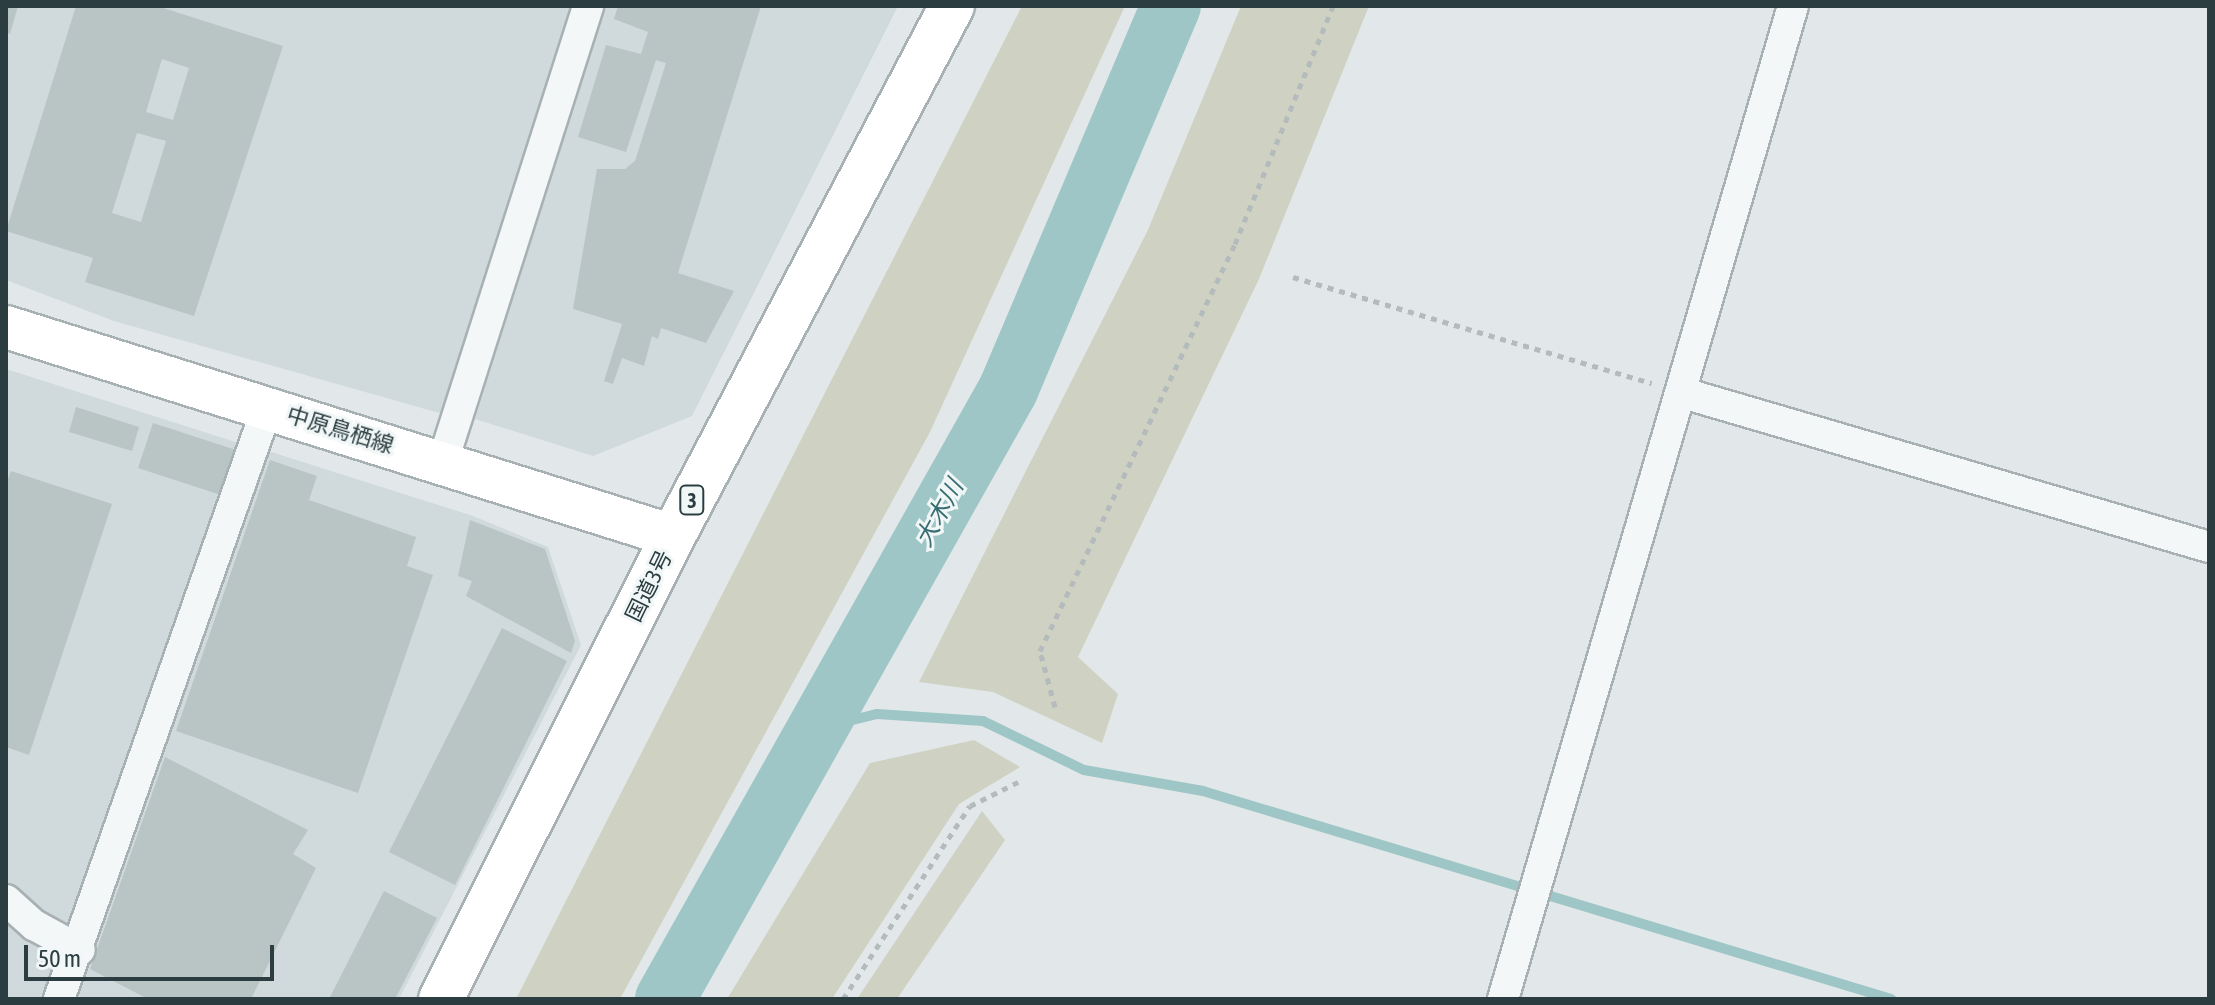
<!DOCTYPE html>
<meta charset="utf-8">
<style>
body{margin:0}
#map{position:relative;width:2215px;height:1005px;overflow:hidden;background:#e2e8e9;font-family:"Asap Condensed","Noto Sans JP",sans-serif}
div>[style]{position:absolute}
.built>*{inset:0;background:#d0d9db}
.green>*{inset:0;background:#cfd2c3}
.stream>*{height:10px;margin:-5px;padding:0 5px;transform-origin:5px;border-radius:5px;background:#9fc6c6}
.river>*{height:60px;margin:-30px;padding:0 30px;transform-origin:30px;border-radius:30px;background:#9fc6c6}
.building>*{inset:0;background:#b9c4c5}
.path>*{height:5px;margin-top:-2.5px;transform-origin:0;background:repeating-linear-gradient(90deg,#b4bbbd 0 6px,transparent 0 12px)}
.roads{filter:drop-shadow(2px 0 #a7b1b3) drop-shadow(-2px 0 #a7b1b3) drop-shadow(0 2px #a7b1b3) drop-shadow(0 -2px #a7b1b3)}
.minor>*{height:30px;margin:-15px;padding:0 15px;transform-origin:15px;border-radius:15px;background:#f4f7f8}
.secondary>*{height:42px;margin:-21px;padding:0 21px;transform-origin:21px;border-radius:21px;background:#fff}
.trunk>*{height:44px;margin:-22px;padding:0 22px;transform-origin:22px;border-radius:22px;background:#fff}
span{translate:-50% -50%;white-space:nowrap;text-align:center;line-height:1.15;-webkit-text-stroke:6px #f1f6f7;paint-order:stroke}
.shield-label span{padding:2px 6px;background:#f1f6f7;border:2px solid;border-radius:6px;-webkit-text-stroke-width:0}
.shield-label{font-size:20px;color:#2b3d40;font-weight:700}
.street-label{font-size:22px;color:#2b3d40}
.water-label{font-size:24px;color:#386e71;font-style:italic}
.frame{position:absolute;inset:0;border:8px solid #2b3d40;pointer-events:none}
.scale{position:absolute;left:24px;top:945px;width:250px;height:36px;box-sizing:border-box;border:4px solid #2b3d40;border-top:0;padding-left:10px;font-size:24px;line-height:28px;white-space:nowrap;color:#2b3d40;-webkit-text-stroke:6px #f1f6f7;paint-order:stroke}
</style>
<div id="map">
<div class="built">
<div style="clip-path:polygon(6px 6px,571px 6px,443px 414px,114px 321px,6px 280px)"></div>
<div style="clip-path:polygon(605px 6px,898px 6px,692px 416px,593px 456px,475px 419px)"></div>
<div style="clip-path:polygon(6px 369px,245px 445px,79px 926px,49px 922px,6px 887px)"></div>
<div style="clip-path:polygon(268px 451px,473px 516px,548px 547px,581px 645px,399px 999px,74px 999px)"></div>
<div style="clip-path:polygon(6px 917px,58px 964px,44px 999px,6px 999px)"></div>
</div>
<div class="green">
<div style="clip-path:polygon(1022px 6px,1125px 6px,930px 432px,620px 999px,516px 999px)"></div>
<div style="clip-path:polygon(1241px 6px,1369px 6px,1259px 279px,1078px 657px,1118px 694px,1102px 743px,993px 692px,919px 682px,1147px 232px)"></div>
<div style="clip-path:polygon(974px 740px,1020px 767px,959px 804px,832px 999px,727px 999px,870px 763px)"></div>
<div style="clip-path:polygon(982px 811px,1005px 840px,897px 999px,857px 999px)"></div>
</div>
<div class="stream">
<div style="left:820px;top:728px;width:59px;rotate:-13.8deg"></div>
<div style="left:877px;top:714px;width:106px;rotate:3.8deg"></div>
<div style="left:983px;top:721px;width:112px;rotate:25.9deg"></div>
<div style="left:1084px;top:770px;width:121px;rotate:10deg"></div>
<div style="left:1203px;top:791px;width:719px;rotate:16.82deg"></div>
</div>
<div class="river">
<div style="left:665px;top:999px;width:699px;rotate:-60.61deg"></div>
<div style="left:1008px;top:390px;width:417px;rotate:-67deg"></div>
</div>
<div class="building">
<div style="clip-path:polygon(6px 6px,18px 6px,10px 34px,6px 32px)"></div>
<div style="clip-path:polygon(evenodd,76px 6px,157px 6px,283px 46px,194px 316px,85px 282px,93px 258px,6px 231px,76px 6px,162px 59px,189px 68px,173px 120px,146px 112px,162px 59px,76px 6px,137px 133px,166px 141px,141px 222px,112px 213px,137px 133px)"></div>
<div style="clip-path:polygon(618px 6px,761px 6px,678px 273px,734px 291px,706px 343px,661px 328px,658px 339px,652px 336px,644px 366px,622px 358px,613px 384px,604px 381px,622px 324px,573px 309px,597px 169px,625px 169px,635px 161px,666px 63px,656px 60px,626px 152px,578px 137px,606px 45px,641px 54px,648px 32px,614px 19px)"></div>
<div style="clip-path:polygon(76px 407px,139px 427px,132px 451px,69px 432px)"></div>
<div style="clip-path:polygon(153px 423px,239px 451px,224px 496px,138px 468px)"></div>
<div style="clip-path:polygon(270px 460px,317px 476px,309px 500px,416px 537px,407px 566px,433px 575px,358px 793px,176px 731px)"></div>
<div style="clip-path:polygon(11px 471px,112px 504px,29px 755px,6px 747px,6px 485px)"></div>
<div style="clip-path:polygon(470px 520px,545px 549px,575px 641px,571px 653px,466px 596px,472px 581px,458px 576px)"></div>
<div style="clip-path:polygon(502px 628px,567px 661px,455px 885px,389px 852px)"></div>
<div style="clip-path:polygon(165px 757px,308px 830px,293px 854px,316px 868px,251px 999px,148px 999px,90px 969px)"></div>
<div style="clip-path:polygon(384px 891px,437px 918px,395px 999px,329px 999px)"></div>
</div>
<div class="path">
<div style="left:1293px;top:277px;width:374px;rotate:16.5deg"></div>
<div style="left:1055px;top:707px;width:58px;rotate:-105deg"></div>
<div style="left:1040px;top:651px;width:451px;rotate:-64.4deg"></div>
<div style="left:1235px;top:244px;width:257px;rotate:-67.6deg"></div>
<div style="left:843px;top:999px;width:231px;rotate:-56.7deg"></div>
<div style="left:970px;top:806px;width:56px;rotate:-26.6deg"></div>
</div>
<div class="roads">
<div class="minor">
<div style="left:1683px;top:393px;width:548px;rotate:16.32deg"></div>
<div style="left:443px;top:461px;width:478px;rotate:-72.3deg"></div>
<div style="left:6px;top:900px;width:38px;rotate:42deg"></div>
<div style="left:34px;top:925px;width:52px;rotate:28.5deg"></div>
<div style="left:59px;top:999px;width:627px;rotate:-70.61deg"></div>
<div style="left:1503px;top:999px;width:1034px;rotate:-73.72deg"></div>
</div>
<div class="secondary">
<div style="left:6px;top:327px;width:699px;rotate:17.4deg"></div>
</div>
<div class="trunk">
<div style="left:441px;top:999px;width:518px;rotate:-63.39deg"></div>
<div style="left:673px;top:536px;width:599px;rotate:-62.24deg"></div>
</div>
</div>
<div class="shield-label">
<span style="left:692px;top:500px">3</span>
</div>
<div class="street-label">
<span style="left:340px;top:430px;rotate:17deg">中原鳥栖線</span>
<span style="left:649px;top:586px;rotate:-64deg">国道3号</span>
</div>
<div class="water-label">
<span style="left:939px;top:513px;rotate:-61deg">大木川</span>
</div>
<div class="frame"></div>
<div class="scale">50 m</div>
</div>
